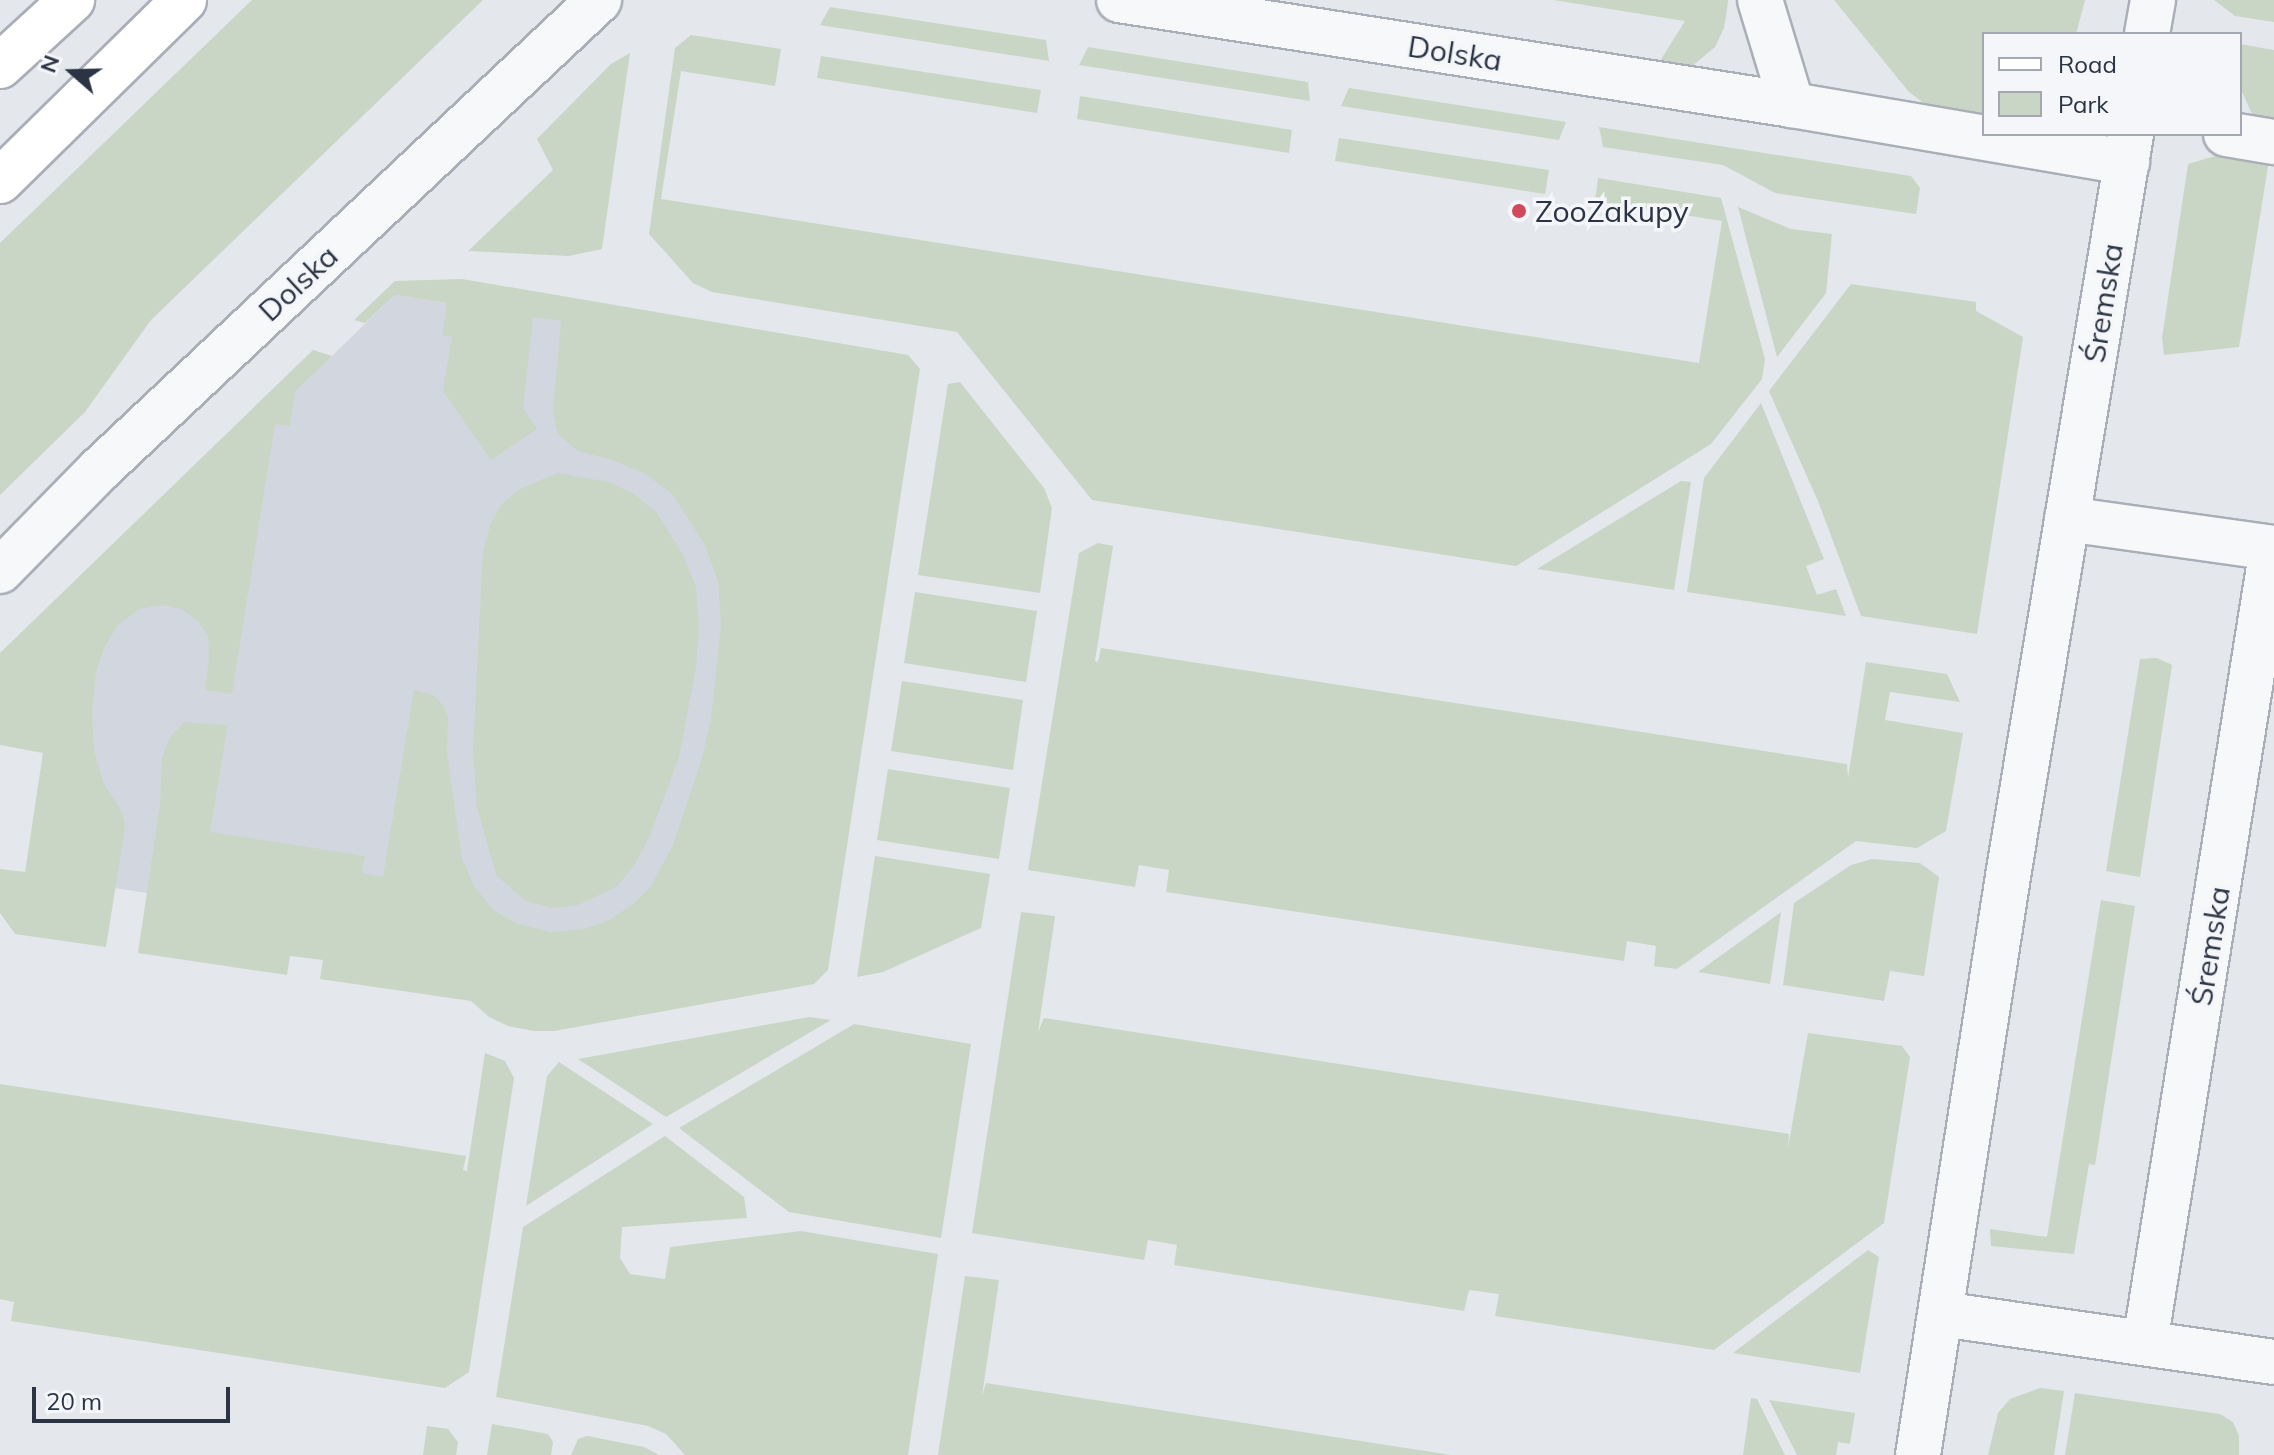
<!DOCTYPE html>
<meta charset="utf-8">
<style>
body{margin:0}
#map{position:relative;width:2274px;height:1455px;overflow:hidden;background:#e4e7ec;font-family:Mulish,sans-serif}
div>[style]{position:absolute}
.built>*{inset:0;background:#d2d6de}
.green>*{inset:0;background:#c9d6c5}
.roads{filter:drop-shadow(2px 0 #a9aeb7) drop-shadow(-2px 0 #a9aeb7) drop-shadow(0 2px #a9aeb7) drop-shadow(0 -2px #a9aeb7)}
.minor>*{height:44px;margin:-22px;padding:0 22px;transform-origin:22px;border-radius:22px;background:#f7f8fa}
.secondary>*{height:44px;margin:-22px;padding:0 22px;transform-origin:22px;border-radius:22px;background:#fff}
.dots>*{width:22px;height:22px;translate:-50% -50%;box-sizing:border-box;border:4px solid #f4f6f9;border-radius:50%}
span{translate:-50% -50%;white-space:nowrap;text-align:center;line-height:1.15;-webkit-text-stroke:7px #f4f6f9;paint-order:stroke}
.street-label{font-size:30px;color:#2b3445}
.poi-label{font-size:30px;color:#2b3445}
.left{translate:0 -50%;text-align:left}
.legend{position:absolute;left:1982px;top:32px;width:260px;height:104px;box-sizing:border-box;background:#f4f6f9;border:2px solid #a4a8b1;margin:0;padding:10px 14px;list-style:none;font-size:24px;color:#2b3445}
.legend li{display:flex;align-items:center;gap:16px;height:40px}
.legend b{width:40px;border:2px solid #a4a8b1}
.north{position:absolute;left:32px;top:32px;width:80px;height:80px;-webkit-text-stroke:6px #f4f6f9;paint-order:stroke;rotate:290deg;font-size:22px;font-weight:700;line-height:32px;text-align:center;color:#2b3445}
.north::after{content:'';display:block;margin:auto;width:28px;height:36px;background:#2b3445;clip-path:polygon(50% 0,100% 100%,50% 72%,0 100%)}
.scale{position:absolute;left:32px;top:1387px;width:198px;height:36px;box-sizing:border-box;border:4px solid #2b3445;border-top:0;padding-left:10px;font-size:24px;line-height:28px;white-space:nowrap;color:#2b3445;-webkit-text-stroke:6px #f4f6f9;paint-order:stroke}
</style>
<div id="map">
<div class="built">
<div style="clip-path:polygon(395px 295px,899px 374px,714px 981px,115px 888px,70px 609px)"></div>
</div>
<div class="green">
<div style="clip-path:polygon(252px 0,483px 0,151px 320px,85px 412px,0 495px,0 243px)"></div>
<div style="clip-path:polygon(1553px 0,1728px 0,1728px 2px,1724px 28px,1715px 47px,1691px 67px,1660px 61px,1685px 21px)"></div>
<div style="clip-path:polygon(1834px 0,2085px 0,2076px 34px,1984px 34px,1984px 124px,1928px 106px,1909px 92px)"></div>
<div style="clip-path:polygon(2214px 0,2274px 0,2274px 22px,2235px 16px)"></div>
<div style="clip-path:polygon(830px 7px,1046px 40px,1049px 61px,820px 25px)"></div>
<div style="clip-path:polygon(691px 35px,781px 49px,775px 86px,681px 71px,661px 199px,1699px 363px,1722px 221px,1595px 201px,1598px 178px,1721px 198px,1765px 359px,1762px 379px,1711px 444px,1516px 566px,1092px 500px,957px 332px,712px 292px,693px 283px,649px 234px,675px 48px)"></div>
<div style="clip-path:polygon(2240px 44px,2274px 50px,2274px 125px,2255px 121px,2240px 87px)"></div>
<div style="clip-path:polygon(1088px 47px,1308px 82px,1310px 101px,1079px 65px)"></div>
<div style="clip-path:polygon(630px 53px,602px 249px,569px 256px,468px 251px,553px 170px,537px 139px,611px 64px)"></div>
<div style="clip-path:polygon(821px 56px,1041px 90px,1037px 113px,817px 78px)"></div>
<div style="clip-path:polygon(1349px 88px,1566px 122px,1559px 140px,1341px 106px)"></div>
<div style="clip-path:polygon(1080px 96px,1292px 130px,1289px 153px,1077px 119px)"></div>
<div style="clip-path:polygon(1599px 127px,1911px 176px,1920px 188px,1916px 214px,1775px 193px,1723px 165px,1603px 147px)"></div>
<div style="clip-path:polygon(1339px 138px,1549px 170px,1545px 194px,1335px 161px)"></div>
<div style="clip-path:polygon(2222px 154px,2269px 160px,2239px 347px,2164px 355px,2162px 338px,2188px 164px)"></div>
<div style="clip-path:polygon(1738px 207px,1791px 229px,1832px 234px,1826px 293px,1777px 357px)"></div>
<div style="clip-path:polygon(462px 279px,908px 355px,920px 369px,828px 970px,814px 984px,554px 1031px,534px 1031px,508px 1026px,489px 1017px,471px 1001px,320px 979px,323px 960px,290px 956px,287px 975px,138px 953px,160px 804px,162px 758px,170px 737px,184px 722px,228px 725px,210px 832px,365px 856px,362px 873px,383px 877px,414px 690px,433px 695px,443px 705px,448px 717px,447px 753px,462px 858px,474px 886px,493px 910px,518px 924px,551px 932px,584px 929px,608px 921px,633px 904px,651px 886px,672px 847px,701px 762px,711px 719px,721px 624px,718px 581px,704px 543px,672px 494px,647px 475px,616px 461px,578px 451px,558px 434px,553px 410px,561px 321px,533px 317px,523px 408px,537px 429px,491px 460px,443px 391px,452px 337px,442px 335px,447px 303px,395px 295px,365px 323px,354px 320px,395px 281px)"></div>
<div style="clip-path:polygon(1851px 284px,1976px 302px,1976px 311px,2023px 337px,1977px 634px,1861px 616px,1818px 501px,1769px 391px)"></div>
<div style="clip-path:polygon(313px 350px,332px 356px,295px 392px,290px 426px,275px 424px,232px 694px,205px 690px,209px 657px,208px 636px,197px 620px,181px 609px,164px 605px,139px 609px,118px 625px,105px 646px,96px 672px,92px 711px,94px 751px,104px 784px,122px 812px,125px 827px,106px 947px,15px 934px,0 913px,0 869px,25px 872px,43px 753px,0 745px,0 653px)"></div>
<div style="clip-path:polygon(960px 382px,1044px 488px,1052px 508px,1040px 593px,918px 575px,948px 384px)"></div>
<div style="clip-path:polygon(1761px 403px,1824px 559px,1806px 566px,1817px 595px,1836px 589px,1846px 616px,1687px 592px,1704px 478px)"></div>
<div style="clip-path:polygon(557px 473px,609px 482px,634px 494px,656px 512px,683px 555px,696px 587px,699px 625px,696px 667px,679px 757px,649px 838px,632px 869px,616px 887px,578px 905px,553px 908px,526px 901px,496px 875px,477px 807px,473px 751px,483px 551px,490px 525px,501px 505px,518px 490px)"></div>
<div style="clip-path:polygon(1681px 481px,1691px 482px,1674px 590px,1537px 569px)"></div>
<div style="clip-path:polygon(1098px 543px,1113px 546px,1095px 661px,1098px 662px,1101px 648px,1847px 764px,1848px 778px,1866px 662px,1947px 674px,1960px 702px,1890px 692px,1885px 720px,1963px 733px,1946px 831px,1917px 848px,1856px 841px,1677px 969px,1654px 966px,1656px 946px,1627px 941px,1624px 961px,1166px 892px,1169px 870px,1139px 865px,1135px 887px,1028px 870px,1079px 553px)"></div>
<div style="clip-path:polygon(915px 592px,1037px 611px,1026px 682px,904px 663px)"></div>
<div style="clip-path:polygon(2157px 658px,2172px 665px,2140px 877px,2106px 871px,2140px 659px)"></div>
<div style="clip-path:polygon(902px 681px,1023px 700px,1013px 770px,891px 751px)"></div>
<div style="clip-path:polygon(888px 769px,1010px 788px,999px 859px,877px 840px)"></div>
<div style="clip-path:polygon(875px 856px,990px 874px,981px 928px,883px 972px,857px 977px)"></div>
<div style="clip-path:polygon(1872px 859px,1920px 863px,1939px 877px,1924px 976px,1890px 971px,1884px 1001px,1783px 985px,1794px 903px,1851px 865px)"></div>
<div style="clip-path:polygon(2101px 900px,2135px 906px,2095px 1165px,2089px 1164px,2074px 1254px,1991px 1246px,1990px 1229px,2047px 1237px)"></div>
<div style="clip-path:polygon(1021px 912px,1055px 916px,1038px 1032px,1044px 1018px,1789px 1134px,1788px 1148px,1808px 1033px,1902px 1046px,1910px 1057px,1884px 1223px,1714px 1350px,1495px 1316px,1499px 1294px,1469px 1290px,1464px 1311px,1174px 1265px,1177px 1245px,1148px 1240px,1144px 1260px,972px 1233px)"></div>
<div style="clip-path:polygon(1781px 912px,1770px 984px,1698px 972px)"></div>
<div style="clip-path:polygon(809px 1017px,831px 1020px,666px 1117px,578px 1059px)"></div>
<div style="clip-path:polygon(854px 1024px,971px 1044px,941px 1238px,789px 1212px,679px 1128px)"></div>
<div style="clip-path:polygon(485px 1053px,505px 1061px,514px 1078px,469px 1372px,445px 1388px,11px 1321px,14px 1302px,0 1299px,0 1084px,466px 1156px,463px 1170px,467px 1171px)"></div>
<div style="clip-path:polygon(559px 1062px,653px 1124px,526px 1206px,547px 1076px)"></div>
<div style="clip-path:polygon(665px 1136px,744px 1197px,747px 1218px,622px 1227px,620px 1258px,630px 1274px,665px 1279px,670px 1247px,801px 1231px,938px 1254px,908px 1455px,685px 1455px,666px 1434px,648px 1426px,496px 1397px,523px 1227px)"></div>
<div style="clip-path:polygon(1868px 1250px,1879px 1257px,1860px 1373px,1733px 1353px)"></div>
<div style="clip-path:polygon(965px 1276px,999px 1280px,982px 1396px,986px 1383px,1451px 1455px,938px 1455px)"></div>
<div style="clip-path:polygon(2040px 1388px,2064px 1391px,2054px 1455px,1988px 1455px,1998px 1413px,2010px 1399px)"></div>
<div style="clip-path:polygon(2075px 1393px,2220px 1414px,2233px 1422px,2239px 1436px,2239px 1455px,2065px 1455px)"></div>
<div style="clip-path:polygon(1751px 1398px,1757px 1399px,1785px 1455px,1743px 1455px)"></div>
<div style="clip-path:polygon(1769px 1400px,1855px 1413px,1850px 1444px,1838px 1442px,1836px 1455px,1797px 1455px)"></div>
<div style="clip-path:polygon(492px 1424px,548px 1434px,553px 1442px,551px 1455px,487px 1455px)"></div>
<div style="clip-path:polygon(427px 1426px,448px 1429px,458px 1442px,456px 1455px,423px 1455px)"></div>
<div style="clip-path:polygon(587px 1436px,644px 1447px,659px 1455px,571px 1455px,578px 1439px)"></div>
</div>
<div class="roads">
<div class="minor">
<div style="left:1119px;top:0;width:681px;rotate:8.87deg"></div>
<div style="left:1792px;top:105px;width:340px;rotate:9.7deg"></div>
<div style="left:1760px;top:0;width:110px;rotate:73.1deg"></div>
<div style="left:2147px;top:34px;width:35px;rotate:-80deg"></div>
<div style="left:2226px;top:134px;width:49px;rotate:9.5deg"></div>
<div style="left:2067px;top:519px;width:209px;rotate:8deg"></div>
<div style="left:0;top:571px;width:143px;rotate:-45.6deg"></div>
<div style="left:100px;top:469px;width:685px;rotate:-43.22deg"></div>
<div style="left:1941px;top:1314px;width:336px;rotate:8.2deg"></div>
<div style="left:2145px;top:1343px;width:805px;rotate:-80.92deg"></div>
<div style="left:1918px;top:1455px;width:592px;rotate:-81.16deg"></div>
<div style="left:2009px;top:870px;width:746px;rotate:-80.59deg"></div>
</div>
<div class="secondary">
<div style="left:0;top:66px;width:98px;rotate:-42.5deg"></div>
<div style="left:0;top:181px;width:258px;rotate:-44.5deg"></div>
</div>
</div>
<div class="dots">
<div style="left:1519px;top:211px;background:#d1495b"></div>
</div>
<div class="street-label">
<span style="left:1455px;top:53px;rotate:9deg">Dolska</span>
<span style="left:298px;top:283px;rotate:-43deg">Dolska</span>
<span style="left:2103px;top:303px;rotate:-81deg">Śremska</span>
<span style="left:2210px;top:946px;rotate:-81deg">Śremska</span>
</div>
<div class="poi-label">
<span class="left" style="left:1535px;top:211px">ZooZakupy</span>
</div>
<ul class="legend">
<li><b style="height:10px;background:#fff"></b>Road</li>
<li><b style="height:22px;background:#c9d6c5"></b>Park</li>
</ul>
<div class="north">N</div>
<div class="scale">20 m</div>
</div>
